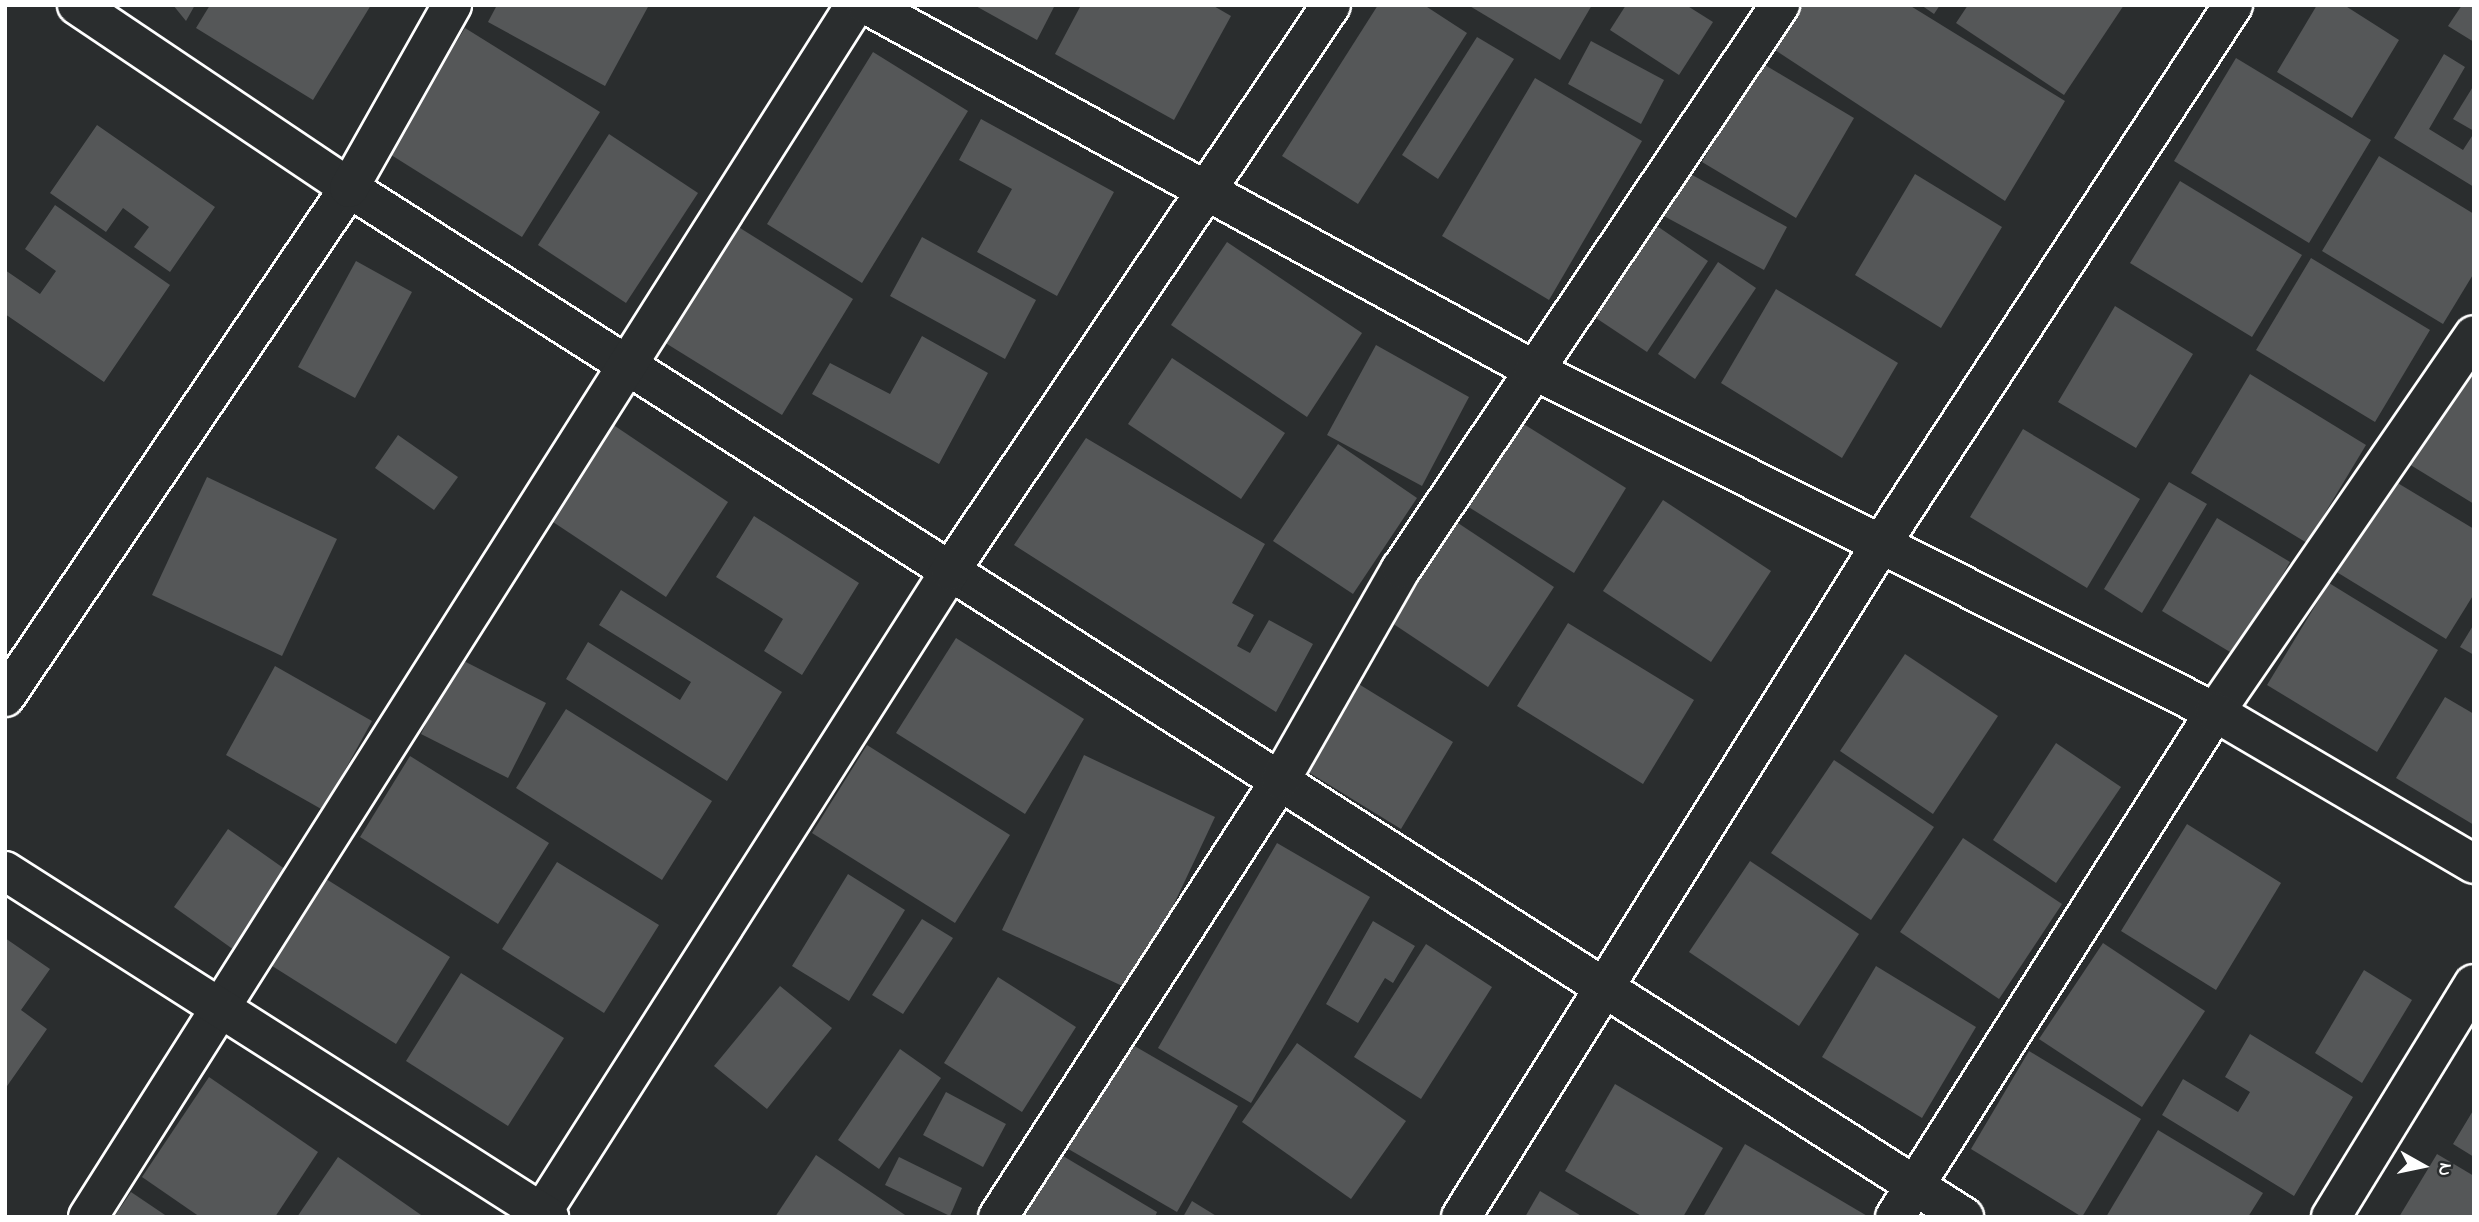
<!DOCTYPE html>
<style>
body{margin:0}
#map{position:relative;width:2479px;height:1222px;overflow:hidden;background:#2a2d2e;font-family:"Indie Flower",sans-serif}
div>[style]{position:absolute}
.building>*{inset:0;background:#555758}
.roads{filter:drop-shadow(2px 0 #fff) drop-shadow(-2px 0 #fff) drop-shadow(0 2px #fff) drop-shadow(0 -2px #fff)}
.minor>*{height:38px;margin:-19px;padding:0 19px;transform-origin:19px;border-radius:19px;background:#2a2d2e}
.tertiary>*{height:38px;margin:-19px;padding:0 19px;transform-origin:19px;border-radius:19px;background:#2a2d2e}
.secondary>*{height:38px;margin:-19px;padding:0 19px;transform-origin:19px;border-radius:19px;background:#2a2d2e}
span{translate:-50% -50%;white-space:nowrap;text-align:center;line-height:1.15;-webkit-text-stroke:6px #2a2d2e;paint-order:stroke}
.frame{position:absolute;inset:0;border:7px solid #fff;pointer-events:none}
.north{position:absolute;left:2388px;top:1131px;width:70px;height:70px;-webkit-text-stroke:5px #2a2d2e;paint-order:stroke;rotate:99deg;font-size:19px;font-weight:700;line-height:28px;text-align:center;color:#fff}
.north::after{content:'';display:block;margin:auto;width:24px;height:32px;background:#fff;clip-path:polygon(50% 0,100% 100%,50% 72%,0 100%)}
</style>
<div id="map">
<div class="building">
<div style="clip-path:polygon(173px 5px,195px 5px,186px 21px)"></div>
<div style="clip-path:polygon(210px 5px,371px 5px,313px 100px,196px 28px)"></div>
<div style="clip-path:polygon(497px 5px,649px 5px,605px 86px,488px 22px)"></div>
<div style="clip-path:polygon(974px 5px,1055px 5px,1037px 40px)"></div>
<div style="clip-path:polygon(1081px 5px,1212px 5px,1231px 16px,1174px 120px,1055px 54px)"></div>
<div style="clip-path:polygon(1378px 5px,1424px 5px,1467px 33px,1358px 204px,1282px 156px)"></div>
<div style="clip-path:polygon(1468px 5px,1592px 5px,1560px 60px)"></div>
<div style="clip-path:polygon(1626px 5px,1686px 5px,1713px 22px,1679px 75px,1610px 30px)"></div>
<div style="clip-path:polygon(1800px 5px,1909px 5px,2065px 101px,2005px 201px,1772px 48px)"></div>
<div style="clip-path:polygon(1921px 5px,1940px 5px,1934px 14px)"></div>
<div style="clip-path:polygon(1968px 5px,2124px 5px,2064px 95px,1956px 23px)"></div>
<div style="clip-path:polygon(2317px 5px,2344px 5px,2399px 40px,2352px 118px,2277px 72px)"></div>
<div style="clip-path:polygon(2462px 5px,2474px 5px,2474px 42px,2448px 26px)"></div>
<div style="clip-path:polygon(465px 28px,600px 112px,522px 237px,388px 153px)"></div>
<div style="clip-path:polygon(1477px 37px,1514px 59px,1438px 179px,1402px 155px)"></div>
<div style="clip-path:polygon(1591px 41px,1664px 80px,1641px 124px,1568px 84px)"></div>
<div style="clip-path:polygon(873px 52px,968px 111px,862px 283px,767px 224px)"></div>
<div style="clip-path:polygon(2444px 54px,2465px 67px,2429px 129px,2463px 150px,2474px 133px,2474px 187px,2394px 138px)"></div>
<div style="clip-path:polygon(2236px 58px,2371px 140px,2309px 243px,2174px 161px)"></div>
<div style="clip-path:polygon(1760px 62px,1854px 118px,1796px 218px,1702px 162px)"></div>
<div style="clip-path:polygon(1535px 78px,1642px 141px,1549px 300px,1442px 236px)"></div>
<div style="clip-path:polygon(2474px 85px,2474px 131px,2453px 119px)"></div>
<div style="clip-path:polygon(981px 119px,1114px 192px,1057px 296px,977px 252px,1012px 189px,959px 160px)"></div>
<div style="clip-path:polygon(97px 125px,215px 207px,170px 272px,134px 247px,149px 227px,123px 208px,106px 232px,50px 193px)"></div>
<div style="clip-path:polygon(609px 134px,698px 193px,626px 303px,538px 245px)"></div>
<div style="clip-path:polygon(2379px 156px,2474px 214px,2474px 273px,2443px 324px,2322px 251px)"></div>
<div style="clip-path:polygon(1685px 171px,1787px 227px,1764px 270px,1662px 215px)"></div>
<div style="clip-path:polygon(1915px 174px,2002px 227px,1941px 328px,1855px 275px)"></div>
<div style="clip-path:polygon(2180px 181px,2302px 255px,2252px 337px,2130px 263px)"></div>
<div style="clip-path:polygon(55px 205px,170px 285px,104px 382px,5px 314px,5px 270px,40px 294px,56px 271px,25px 249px)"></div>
<div style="clip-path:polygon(732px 223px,853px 299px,782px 415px,659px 339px)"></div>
<div style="clip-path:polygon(1657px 226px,1708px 261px,1647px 352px,1596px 318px)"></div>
<div style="clip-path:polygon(922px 237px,1036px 300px,1005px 359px,890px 296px)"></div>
<div style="clip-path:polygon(1227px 242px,1362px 333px,1307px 417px,1171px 325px)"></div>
<div style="clip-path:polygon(2311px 258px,2430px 330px,2375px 422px,2256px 350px)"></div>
<div style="clip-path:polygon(356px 261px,412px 292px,355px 398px,298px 367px)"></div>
<div style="clip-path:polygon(1718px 262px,1756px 288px,1695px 379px,1658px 354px)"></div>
<div style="clip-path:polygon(1776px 289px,1898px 363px,1842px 458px,1721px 383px)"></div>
<div style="clip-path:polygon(2115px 306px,2193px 354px,2136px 448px,2058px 402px)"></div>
<div style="clip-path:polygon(922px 336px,988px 373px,939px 464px,812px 394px,830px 363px,890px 394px)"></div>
<div style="clip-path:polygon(1376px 345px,1469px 397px,1422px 486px,1327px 435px)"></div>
<div style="clip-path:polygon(1172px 358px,1285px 433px,1241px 499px,1128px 424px)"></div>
<div style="clip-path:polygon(2459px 369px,2474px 378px,2474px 504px,2404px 461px)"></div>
<div style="clip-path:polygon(2250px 374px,2366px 445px,2307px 543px,2191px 473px)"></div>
<div style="clip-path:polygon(1519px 421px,1626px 488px,1574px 573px,1467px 506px)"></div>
<div style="clip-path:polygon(609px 422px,728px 502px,666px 597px,547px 518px)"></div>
<div style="clip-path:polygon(2023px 429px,2140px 499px,2087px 588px,1970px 517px)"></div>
<div style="clip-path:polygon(398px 435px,458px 477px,434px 510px,375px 468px)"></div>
<div style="clip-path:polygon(1086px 438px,1265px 544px,1232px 603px,1254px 615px,1237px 646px,1250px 653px,1269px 620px,1313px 644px,1276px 712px,1014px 545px)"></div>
<div style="clip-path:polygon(1338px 444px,1417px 498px,1353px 594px,1273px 541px)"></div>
<div style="clip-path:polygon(207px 477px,337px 539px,282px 656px,152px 595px)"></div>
<div style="clip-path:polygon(2391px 479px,2474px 529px,2474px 594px,2446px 639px,2335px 571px)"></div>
<div style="clip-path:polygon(2169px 482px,2207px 504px,2142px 613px,2104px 589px)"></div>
<div style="clip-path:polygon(1663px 500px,1771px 571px,1711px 662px,1603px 591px)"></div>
<div style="clip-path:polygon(754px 516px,859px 583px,802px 675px,764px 651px,783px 619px,716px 577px)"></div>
<div style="clip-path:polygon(2217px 518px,2290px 562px,2235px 655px,2162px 611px)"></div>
<div style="clip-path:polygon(1452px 519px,1554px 587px,1488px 687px,1386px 619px)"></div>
<div style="clip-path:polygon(2329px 583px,2438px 650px,2377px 752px,2267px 685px)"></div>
<div style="clip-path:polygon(621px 590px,782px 692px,727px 781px,566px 679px,588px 642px,680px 700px,691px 682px,599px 625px)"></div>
<div style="clip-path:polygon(1568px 623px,1694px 700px,1643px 784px,1517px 706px)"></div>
<div style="clip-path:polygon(2474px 624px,2474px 655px,2460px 647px)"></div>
<div style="clip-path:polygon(956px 638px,1084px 719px,1025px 814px,896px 733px)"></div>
<div style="clip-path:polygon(1905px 654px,1998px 716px,1933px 814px,1840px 751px)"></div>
<div style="clip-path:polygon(458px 658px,546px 703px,508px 778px,421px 734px)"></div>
<div style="clip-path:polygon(275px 666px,372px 721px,323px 810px,226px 755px)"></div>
<div style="clip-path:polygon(1357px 683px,1453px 742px,1401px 829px,1305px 770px)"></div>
<div style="clip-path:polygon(2445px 697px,2474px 714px,2474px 825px,2396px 778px)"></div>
<div style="clip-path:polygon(566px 709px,712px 801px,662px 880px,516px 788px)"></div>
<div style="clip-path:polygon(2056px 743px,2121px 787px,2056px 883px,1993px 840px)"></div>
<div style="clip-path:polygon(867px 745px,1010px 835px,955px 923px,812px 833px)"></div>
<div style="clip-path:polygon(1084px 755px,1215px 817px,1133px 991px,1002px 930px)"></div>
<div style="clip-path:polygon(410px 756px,549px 843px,498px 924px,360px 837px)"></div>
<div style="clip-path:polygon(1834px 760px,1934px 827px,1871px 920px,1771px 853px)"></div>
<div style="clip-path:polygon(2187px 824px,2281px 883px,2216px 990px,2121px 931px)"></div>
<div style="clip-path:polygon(228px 829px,296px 877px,241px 955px,174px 907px)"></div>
<div style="clip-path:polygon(1963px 838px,2062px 904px,1999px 999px,1900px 932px)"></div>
<div style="clip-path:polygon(1277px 843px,1370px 897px,1251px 1103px,1158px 1048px)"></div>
<div style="clip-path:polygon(1750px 861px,1859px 934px,1799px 1026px,1689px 952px)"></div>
<div style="clip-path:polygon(557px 862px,659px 925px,604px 1013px,502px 949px)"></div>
<div style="clip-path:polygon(848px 874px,905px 910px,849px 1001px,792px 966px)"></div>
<div style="clip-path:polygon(323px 877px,450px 957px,396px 1044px,269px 964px)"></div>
<div style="clip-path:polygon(922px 919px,953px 938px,903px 1014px,872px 995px)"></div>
<div style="clip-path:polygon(1373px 921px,1415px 946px,1393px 983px,1385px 978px,1358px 1023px,1326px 1004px)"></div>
<div style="clip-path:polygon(5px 938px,50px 969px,21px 1010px,47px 1029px,5px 1089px)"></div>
<div style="clip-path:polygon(2103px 943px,2205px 1011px,2142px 1107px,2039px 1039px)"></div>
<div style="clip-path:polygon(1426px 944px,1492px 987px,1421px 1099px,1354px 1057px)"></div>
<div style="clip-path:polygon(1876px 966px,1976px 1027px,1922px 1118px,1822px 1057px)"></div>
<div style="clip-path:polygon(2364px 970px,2412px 1000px,2362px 1083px,2315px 1053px)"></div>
<div style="clip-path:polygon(461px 973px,564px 1038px,508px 1126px,406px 1061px)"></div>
<div style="clip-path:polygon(998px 977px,1076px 1027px,1022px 1112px,944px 1063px)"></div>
<div style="clip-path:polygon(780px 986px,832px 1028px,767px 1109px,714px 1066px)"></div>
<div style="clip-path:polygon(2250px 1034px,2353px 1097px,2294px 1196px,2162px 1115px,2183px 1079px,2238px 1112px,2250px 1092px,2225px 1077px)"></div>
<div style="clip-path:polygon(1119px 1037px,1238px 1106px,1177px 1212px,1058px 1143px)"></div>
<div style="clip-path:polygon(1297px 1043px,1406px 1121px,1351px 1199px,1242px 1122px)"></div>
<div style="clip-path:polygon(900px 1049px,941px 1078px,879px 1169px,838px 1140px)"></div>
<div style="clip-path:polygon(2029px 1051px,2141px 1119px,2082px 1217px,1971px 1149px)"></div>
<div style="clip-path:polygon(209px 1077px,318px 1152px,275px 1217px,200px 1217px,142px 1177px)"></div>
<div style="clip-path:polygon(1615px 1084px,1723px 1148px,1683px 1217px,1643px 1217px,1565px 1171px)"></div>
<div style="clip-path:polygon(946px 1092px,1006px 1124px,983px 1167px,923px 1135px)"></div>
<div style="clip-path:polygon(2474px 1109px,2474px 1157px,2453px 1144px)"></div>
<div style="clip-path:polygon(2158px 1130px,2263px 1193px,2248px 1217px,2106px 1217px)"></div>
<div style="clip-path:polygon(1745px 1144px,1869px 1217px,1703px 1217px)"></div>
<div style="clip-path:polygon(1058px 1153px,1157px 1212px,1155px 1217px,1021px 1217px)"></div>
<div style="clip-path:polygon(2437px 1154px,2474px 1176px,2474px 1217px,2399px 1217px)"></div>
<div style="clip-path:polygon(816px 1155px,908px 1217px,775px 1217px)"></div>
<div style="clip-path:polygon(338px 1157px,424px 1217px,297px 1217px)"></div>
<div style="clip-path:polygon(899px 1157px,962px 1188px,950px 1216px,885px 1185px)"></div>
<div style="clip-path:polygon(1540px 1191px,1583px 1217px,1525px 1217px)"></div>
<div style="clip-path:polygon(131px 1192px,168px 1217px,114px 1217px)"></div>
<div style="clip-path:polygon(1192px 1201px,1218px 1217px,1183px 1217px)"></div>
</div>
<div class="roads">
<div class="minor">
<div style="left:77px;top:5px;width:328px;rotate:33.9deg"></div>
<div style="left:349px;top:188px;width:1915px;rotate:32.5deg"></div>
<div style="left:5px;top:697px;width:614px;rotate:-55.95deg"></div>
<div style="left:349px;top:188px;width:210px;rotate:-60.6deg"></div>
<div style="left:88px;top:1217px;width:1434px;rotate:-57.67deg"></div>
<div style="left:539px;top:1217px;width:766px;rotate:-57.53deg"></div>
<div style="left:950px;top:571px;width:682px;rotate:-56.05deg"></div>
<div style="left:998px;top:1217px;width:521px;rotate:-57.13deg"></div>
<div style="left:1281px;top:779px;width:242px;rotate:-60.3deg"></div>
<div style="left:1401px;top:569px;width:680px;rotate:-56.1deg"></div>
<div style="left:1461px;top:1217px;width:793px;rotate:-58.03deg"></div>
<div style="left:1881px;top:544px;width:644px;rotate:-56.85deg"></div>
<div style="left:1895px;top:1217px;width:598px;rotate:-57.64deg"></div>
<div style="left:2215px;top:712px;width:457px;rotate:-55.5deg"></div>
</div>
<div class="tertiary">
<div style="left:5px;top:871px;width:645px;rotate:32.46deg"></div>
<div style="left:2331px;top:1217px;width:273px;rotate:-58.5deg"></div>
</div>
<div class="secondary">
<div style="left:867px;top:5px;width:760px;rotate:28.69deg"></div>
<div style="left:1534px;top:370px;width:762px;rotate:26.67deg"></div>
<div style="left:2215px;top:712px;width:300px;rotate:30.4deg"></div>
</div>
</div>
<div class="frame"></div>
<div class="north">N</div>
</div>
